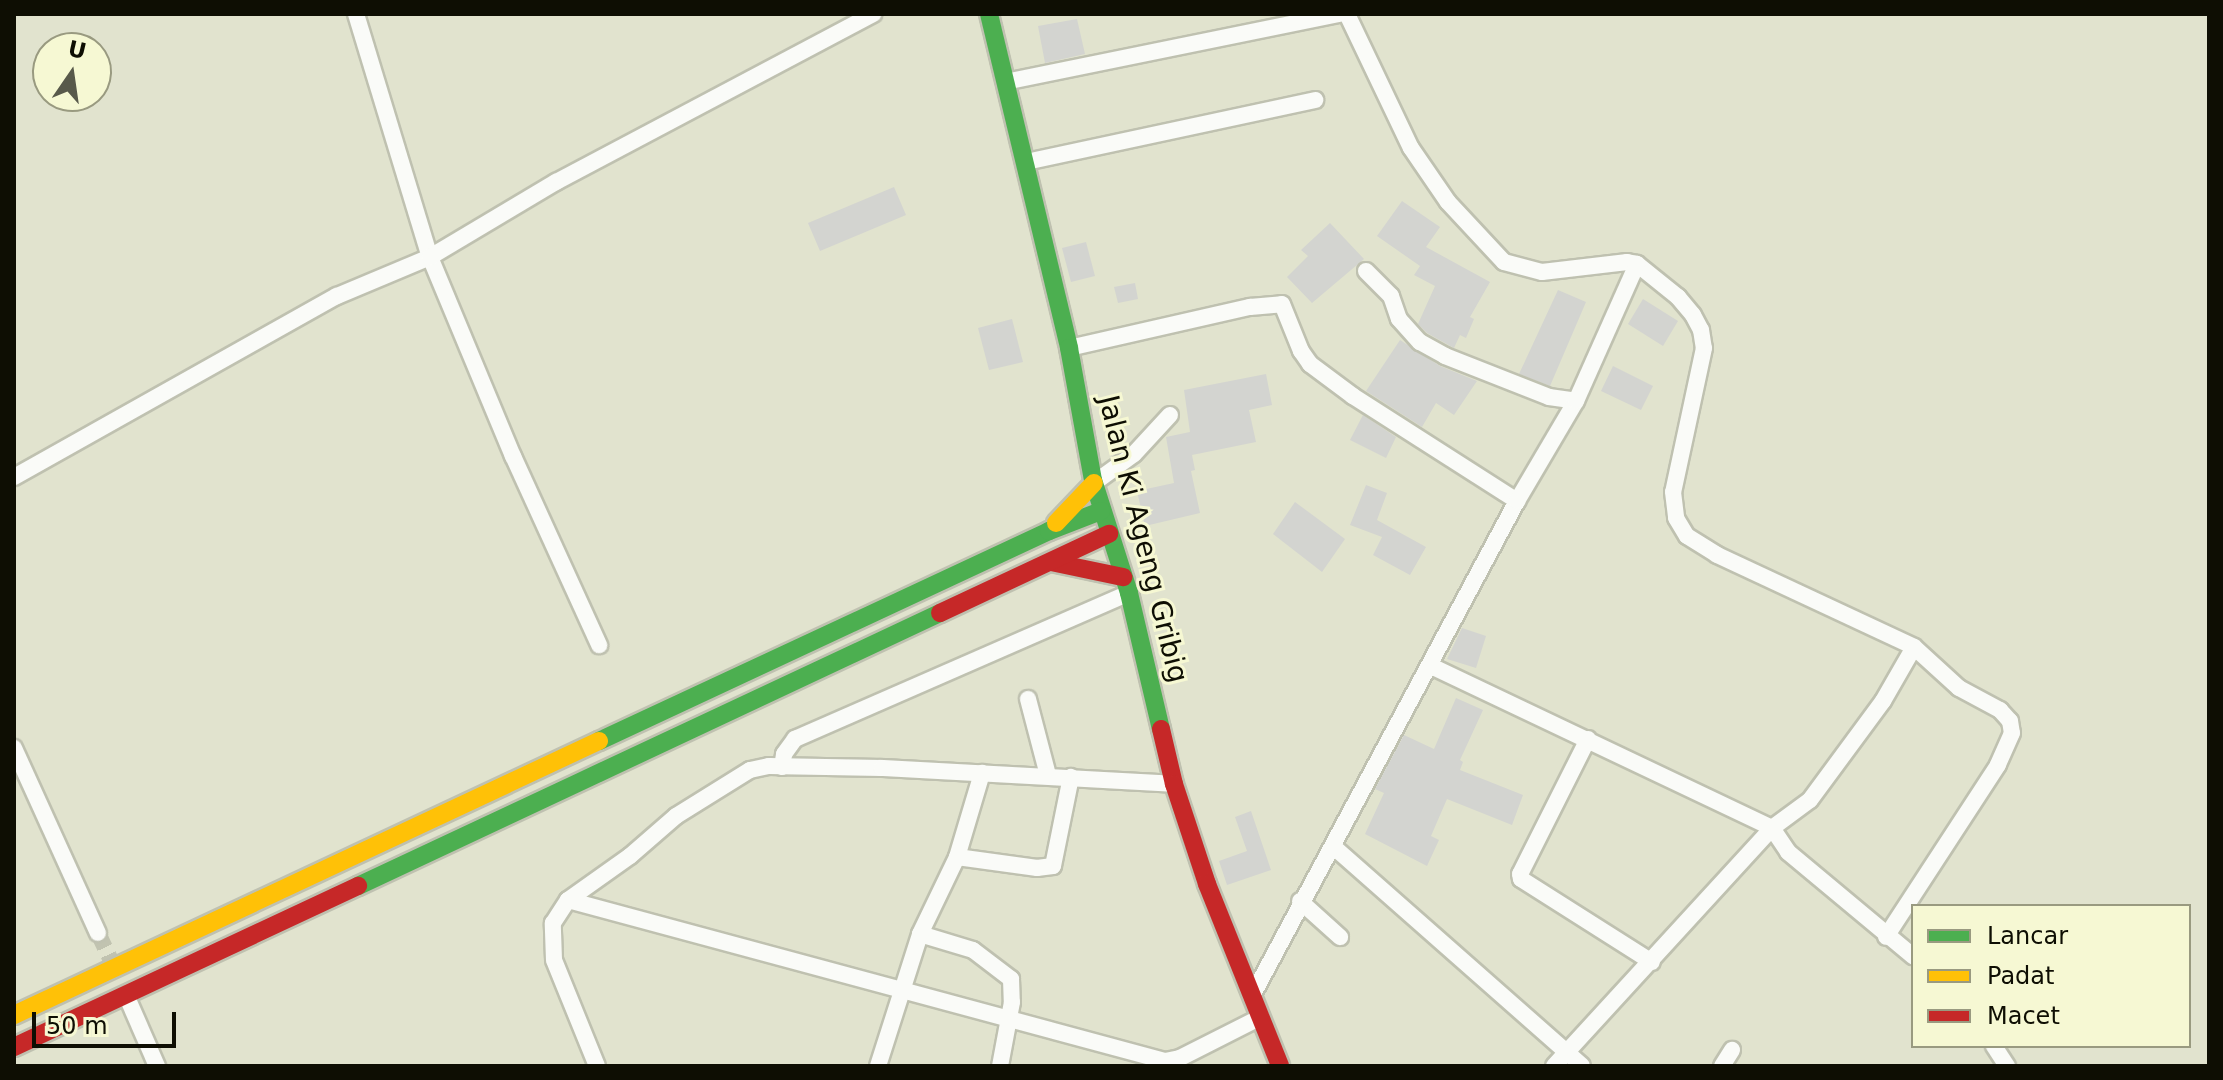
<!DOCTYPE html>
<style>
body{margin:0}
#map{position:relative;width:2223px;height:1080px;overflow:hidden;background:#e1e3ce;font-family:"DejaVu Sans",sans-serif}
div>[style]{position:absolute}
.building>*{inset:0;background:#d3d4d0}
.street-tunnel>*{height:16px;margin-top:-8px;transform-origin:0;background:repeating-linear-gradient(90deg,#c1c3b0 0 16px,transparent 0 24px)}
.roads{filter:drop-shadow(2px 0 #bfc1b0) drop-shadow(-2px 0 #bfc1b0) drop-shadow(0 2px #bfc1b0) drop-shadow(0 -2px #bfc1b0)}
.street>*{height:16px;margin:-8px;padding:0 8px;transform-origin:8px;border-radius:8px;background:#fafbf8}
.fast>*{height:18px;margin:-9px;padding:0 9px;transform-origin:9px;border-radius:9px;background:#4caf50}
.slow>*{height:18px;margin:-9px;padding:0 9px;transform-origin:9px;border-radius:9px;background:#ffc107}
.jam>*{height:18px;margin:-9px;padding:0 9px;transform-origin:9px;border-radius:9px;background:#c62828}
span{translate:-50% -50%;white-space:nowrap;text-align:center;line-height:1.15;-webkit-text-stroke:6px #f6f8d3;paint-order:stroke}
.street-label{font-size:28px;color:#0e0e03}
.frame{position:absolute;inset:0;border:16px solid #0e0e03;pointer-events:none}
.legend{position:absolute;left:1911px;top:904px;width:280px;height:144px;box-sizing:border-box;background:#f6f8d3;border:2px solid #999a80;margin:0;padding:10px 14px;list-style:none;font-size:24px;color:#0e0e03}
.legend li{display:flex;align-items:center;gap:16px;height:40px}
.legend b{width:40px;border:2px solid #999a80}
.north{position:absolute;left:32px;top:32px;width:80px;height:80px;box-sizing:border-box;background:#f6f8d3;border:2px solid #999a80;border-radius:50%;rotate:13deg;font-size:22px;font-weight:700;line-height:32px;text-align:center;color:#0e0e03}
.north::after{content:'';display:block;margin:auto;width:28px;height:36px;background:#58594a;clip-path:polygon(50% 0,100% 100%,50% 72%,0 100%)}
.scale{position:absolute;left:32px;top:1012px;width:144px;height:36px;box-sizing:border-box;border:4px solid #0e0e03;border-top:0;padding-left:10px;font-size:24px;line-height:28px;white-space:nowrap;color:#0e0e03;-webkit-text-stroke:6px #f6f8d3;paint-order:stroke}
</style>
<div id="map">
<div class="building">
<div style="clip-path:polygon(1077px 19px,1085px 54px,1045px 63px,1038px 26px)"></div>
<div style="clip-path:polygon(894px 187px,906px 215px,820px 251px,808px 223px)"></div>
<div style="clip-path:polygon(1402px 201px,1440px 227px,1426px 247px,1490px 282px,1470px 317px,1474px 319px,1466px 338px,1460px 335px,1454px 348px,1427px 333px,1418px 324px,1435px 286px,1414px 275px,1420px 266px,1377px 236px)"></div>
<div style="clip-path:polygon(1330px 223px,1364px 259px,1312px 303px,1287px 277px,1308px 256px,1301px 250px)"></div>
<div style="clip-path:polygon(1086px 242px,1095px 276px,1071px 282px,1062px 248px)"></div>
<div style="clip-path:polygon(1135px 283px,1138px 299px,1118px 303px,1114px 287px)"></div>
<div style="clip-path:polygon(1558px 290px,1586px 302px,1550px 386px,1519px 374px)"></div>
<div style="clip-path:polygon(1643px 299px,1678px 321px,1663px 346px,1628px 324px)"></div>
<div style="clip-path:polygon(1012px 319px,1023px 362px,989px 370px,978px 328px)"></div>
<div style="clip-path:polygon(1400px 340px,1440px 366px,1477px 381px,1454px 415px,1436px 403px,1422px 427px,1366px 391px)"></div>
<div style="clip-path:polygon(1613px 366px,1653px 386px,1641px 410px,1601px 391px)"></div>
<div style="clip-path:polygon(1266px 374px,1272px 405px,1249px 410px,1256px 442px,1192px 455px,1195px 470px,1191px 471px,1200px 513px,1145px 526px,1137px 491px,1174px 483px,1166px 437px,1190px 432px,1184px 390px)"></div>
<div style="clip-path:polygon(1363px 415px,1396px 437px,1386px 458px,1350px 440px)"></div>
<div style="clip-path:polygon(1366px 485px,1387px 493px,1377px 520px,1426px 547px,1410px 575px,1373px 555px,1382px 537px,1350px 525px)"></div>
<div style="clip-path:polygon(1295px 502px,1345px 539px,1322px 572px,1273px 534px)"></div>
<div style="clip-path:polygon(1462px 628px,1486px 636px,1476px 668px,1447px 659px)"></div>
<div style="clip-path:polygon(1456px 698px,1483px 710px,1460px 760px,1463px 762px,1460px 770px,1523px 795px,1512px 825px,1447px 799px,1431px 836px,1439px 840px,1427px 866px,1365px 834px,1384px 793px,1375px 789px,1404px 735px,1434px 749px)"></div>
<div style="clip-path:polygon(1251px 811px,1271px 870px,1227px 885px,1219px 861px,1247px 851px,1235px 817px)"></div>
</div>
<div class="street-tunnel">
<div style="left:98px;top:933px;width:44px;rotate:64.6deg"></div>
</div>
<div class="roads">
<div class="street">
<div style="left:356px;top:14px;width:254px;rotate:73.1deg"></div>
<div style="left:430px;top:257px;width:216px;rotate:67.4deg"></div>
<div style="left:513px;top:456px;width:208px;rotate:65.5deg"></div>
<div style="left:1347px;top:14px;width:148px;rotate:64.5deg"></div>
<div style="left:1411px;top:148px;width:65px;rotate:55.6deg"></div>
<div style="left:1448px;top:202px;width:82px;rotate:47deg"></div>
<div style="left:1504px;top:262px;width:39px;rotate:15deg"></div>
<div style="left:1542px;top:272px;width:86px;rotate:-6.7deg"></div>
<div style="left:1627px;top:262px;width:10px;rotate:11deg"></div>
<div style="left:1637px;top:264px;width:53px;rotate:38.8deg"></div>
<div style="left:1678px;top:297px;width:23px;rotate:50deg"></div>
<div style="left:1693px;top:315px;width:17px;rotate:62deg"></div>
<div style="left:1701px;top:330px;width:18px;rotate:81deg"></div>
<div style="left:1704px;top:348px;width:147px;rotate:102.1deg"></div>
<div style="left:1673px;top:492px;width:26px;rotate:83deg"></div>
<div style="left:1676px;top:518px;width:21px;rotate:59deg"></div>
<div style="left:1687px;top:536px;width:36px;rotate:32deg"></div>
<div style="left:1717px;top:555px;width:217px;rotate:25deg"></div>
<div style="left:1914px;top:647px;width:61px;rotate:42.3deg"></div>
<div style="left:1959px;top:688px;width:47px;rotate:28.2deg"></div>
<div style="left:2000px;top:710px;width:15px;rotate:48deg"></div>
<div style="left:2010px;top:721px;width:12px;rotate:81deg"></div>
<div style="left:2012px;top:733px;width:35px;rotate:114deg"></div>
<div style="left:1998px;top:765px;width:205px;rotate:123.1deg"></div>
<div style="left:1005px;top:82px;width:341px;rotate:-11.5deg"></div>
<div style="left:1026px;top:162px;width:296px;rotate:-12.1deg"></div>
<div style="left:1366px;top:271px;width:35px;rotate:45deg"></div>
<div style="left:1391px;top:296px;width:24px;rotate:71deg"></div>
<div style="left:1399px;top:319px;width:31px;rotate:48deg"></div>
<div style="left:1420px;top:342px;width:29px;rotate:29deg"></div>
<div style="left:1445px;top:356px;width:112px;rotate:21.5deg"></div>
<div style="left:1549px;top:397px;width:27px;rotate:8deg"></div>
<div style="left:1069px;top:348px;width:186px;rotate:-12.8deg"></div>
<div style="left:1250px;top:307px;width:32px;rotate:-5deg"></div>
<div style="left:1282px;top:304px;width:51px;rotate:68deg"></div>
<div style="left:1301px;top:351px;width:16px;rotate:55deg"></div>
<div style="left:1310px;top:364px;width:54px;rotate:36.7deg"></div>
<div style="left:1353px;top:396px;width:195px;rotate:32.6deg"></div>
<div style="left:14px;top:477px;width:370px;rotate:-29.3deg"></div>
<div style="left:337px;top:296px;width:101px;rotate:-22.8deg"></div>
<div style="left:430px;top:257px;width:147px;rotate:-30.8deg"></div>
<div style="left:556px;top:182px;width:359px;rotate:-27.9deg"></div>
<div style="left:1094px;top:483px;width:49px;rotate:-35.9deg"></div>
<div style="left:1134px;top:454px;width:53px;rotate:-47.3deg"></div>
<div style="left:1431px;top:666px;width:378px;rotate:25.4deg"></div>
<div style="left:1772px;top:828px;width:29px;rotate:56deg"></div>
<div style="left:1788px;top:852px;width:163px;rotate:39.8deg"></div>
<div style="left:1028px;top:699px;width:79px;rotate:75.3deg"></div>
<div style="left:1588px;top:739px;width:151px;rotate:116.7deg"></div>
<div style="left:1520px;top:874px;width:5px;rotate:79deg"></div>
<div style="left:1521px;top:879px;width:155px;rotate:32.4deg"></div>
<div style="left:14px;top:748px;width:203px;rotate:65.6deg"></div>
<div style="left:782px;top:767px;width:13px;rotate:-81deg"></div>
<div style="left:784px;top:754px;width:19px;rotate:-54deg"></div>
<div style="left:795px;top:739px;width:365px;rotate:-23.6deg"></div>
<div style="left:1335px;top:848px;width:329px;rotate:41.4deg"></div>
<div style="left:957px;top:857px;width:81px;rotate:7.8deg"></div>
<div style="left:1037px;top:868px;width:16px;rotate:-7deg"></div>
<div style="left:1053px;top:866px;width:91px;rotate:-78.6deg"></div>
<div style="left:568px;top:900px;width:618px;rotate:15.09deg"></div>
<div style="left:1165px;top:1061px;width:15px;rotate:-11deg"></div>
<div style="left:1180px;top:1058px;width:91px;rotate:-26.8deg"></div>
<div style="left:1300px;top:901px;width:54px;rotate:42deg"></div>
<div style="left:920px;top:934px;width:55px;rotate:16.8deg"></div>
<div style="left:973px;top:950px;width:48px;rotate:37.3deg"></div>
<div style="left:1011px;top:979px;width:23px;rotate:88deg"></div>
<div style="left:1012px;top:1002px;width:65px;rotate:100.6deg"></div>
<div style="left:1252px;top:996px;width:561px;rotate:-61.84deg"></div>
<div style="left:1517px;top:501px;width:116px;rotate:-59.5deg"></div>
<div style="left:1576px;top:401px;width:150px;rotate:-66deg"></div>
<div style="left:130px;top:1004px;width:68px;rotate:66.5deg"></div>
<div style="left:1994px;top:1046px;width:24px;rotate:57deg"></div>
<div style="left:597px;top:1066px;width:114px;rotate:-112.1deg"></div>
<div style="left:554px;top:960px;width:37px;rotate:-92deg"></div>
<div style="left:553px;top:923px;width:27px;rotate:-57deg"></div>
<div style="left:568px;top:900px;width:76px;rotate:-35.4deg"></div>
<div style="left:630px;top:856px;width:61px;rotate:-41deg"></div>
<div style="left:676px;top:816px;width:87px;rotate:-31.9deg"></div>
<div style="left:750px;top:770px;width:19px;rotate:-12deg"></div>
<div style="left:769px;top:766px;width:113px;rotate:1deg"></div>
<div style="left:882px;top:768px;width:292px;rotate:3.1deg"></div>
<div style="left:878px;top:1066px;width:139px;rotate:-72.3deg"></div>
<div style="left:920px;top:934px;width:85px;rotate:-64.3deg"></div>
<div style="left:957px;top:857px;width:88px;rotate:-73.4deg"></div>
<div style="left:1554px;top:1066px;width:323px;rotate:-47.5deg"></div>
<div style="left:1772px;top:828px;width:47px;rotate:-36.4deg"></div>
<div style="left:1810px;top:800px;width:123px;rotate:-53.6deg"></div>
<div style="left:1883px;top:701px;width:62px;rotate:-60.1deg"></div>
<div style="left:1722px;top:1066px;width:19px;rotate:-58deg"></div>
</div>
<div class="fast">
<div style="left:989px;top:14px;width:343px;rotate:76.5deg"></div>
<div style="left:1069px;top:348px;width:134px;rotate:79.7deg"></div>
<div style="left:1093px;top:480px;width:119px;rotate:72.3deg"></div>
<div style="left:1129px;top:593px;width:140px;rotate:76.8deg"></div>
<div style="left:599px;top:741px;width:497px;rotate:-25deg"></div>
<div style="left:1049px;top:531px;width:56px;rotate:-21deg"></div>
<div style="left:358px;top:886px;width:643px;rotate:-25.13deg"></div>
</div>
<div class="slow">
<div style="left:1056px;top:523px;width:55px;rotate:-46.5deg"></div>
<div style="left:14px;top:1015px;width:646px;rotate:-25.1deg"></div>
</div>
<div class="jam">
<div style="left:1051px;top:562px;width:74px;rotate:11.8deg"></div>
<div style="left:940px;top:613px;width:187px;rotate:-25.1deg"></div>
<div style="left:1161px;top:729px;width:57px;rotate:76.7deg"></div>
<div style="left:1174px;top:784px;width:105px;rotate:71.7deg"></div>
<div style="left:1207px;top:884px;width:196px;rotate:68.1deg"></div>
<div style="left:14px;top:1047px;width:380px;rotate:-25.1deg"></div>
</div>
</div>
<div class="street-label">
<span style="left:1143px;top:539px;rotate:76deg">Jalan Ki Ageng Gribig</span>
</div>
<div class="frame"></div>
<ul class="legend">
<li><b style="height:10px;background:#4caf50"></b>Lancar</li>
<li><b style="height:10px;background:#ffc107"></b>Padat</li>
<li><b style="height:10px;background:#c62828"></b>Macet</li>
</ul>
<div class="north">U</div>
<div class="scale">50 m</div>
</div>
